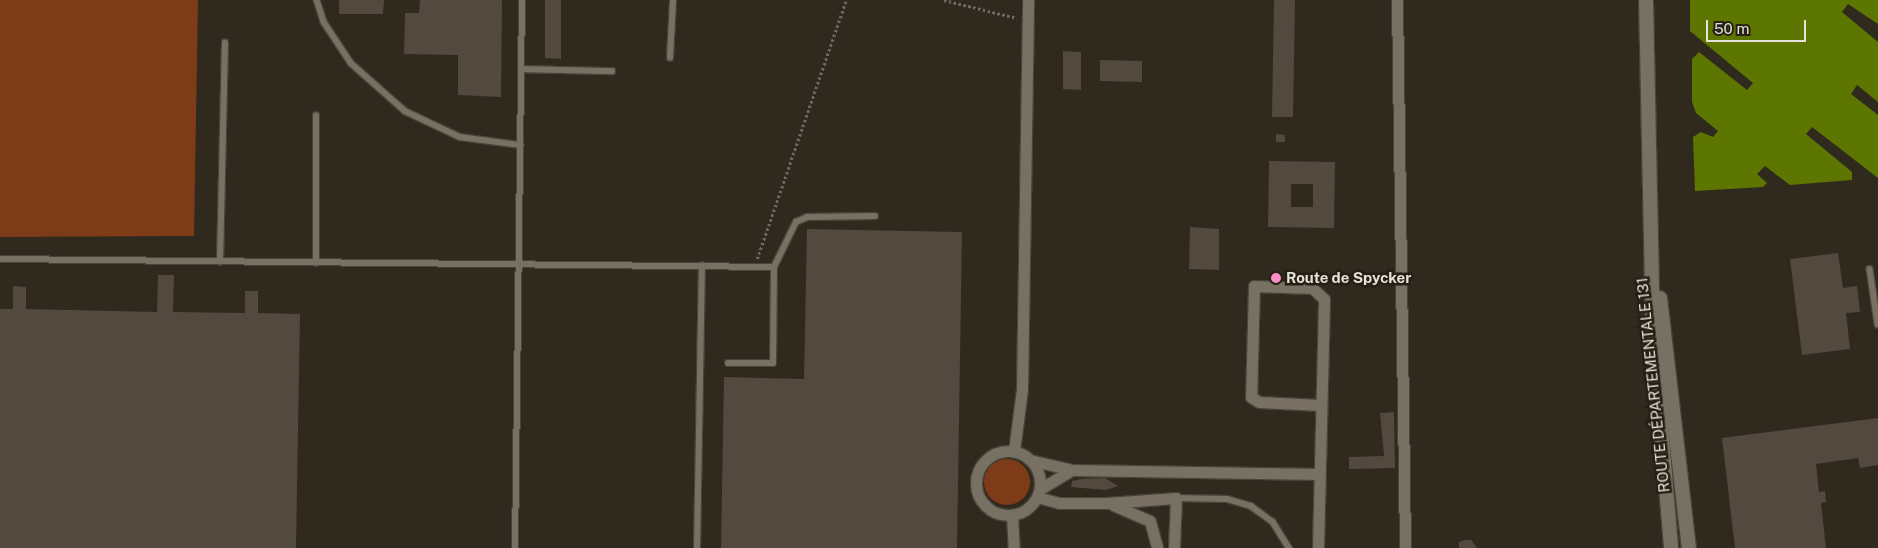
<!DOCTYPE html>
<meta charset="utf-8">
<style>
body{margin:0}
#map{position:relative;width:1878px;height:548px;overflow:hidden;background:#2f291e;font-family:"Public Sans",sans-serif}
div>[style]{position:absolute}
.green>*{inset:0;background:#7d3b17}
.round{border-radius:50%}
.water>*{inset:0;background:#5d7600}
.building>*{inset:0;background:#53493f}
.path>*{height:2.5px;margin-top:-1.25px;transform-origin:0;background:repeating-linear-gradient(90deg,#6f6a60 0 2.5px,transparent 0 5px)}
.roads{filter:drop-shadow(1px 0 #48443a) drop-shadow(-1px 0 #48443a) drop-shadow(0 1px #48443a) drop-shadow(0 -1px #48443a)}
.service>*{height:5.5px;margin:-2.75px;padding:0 2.75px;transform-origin:2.75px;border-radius:2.75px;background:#777063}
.minor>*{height:11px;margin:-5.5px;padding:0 5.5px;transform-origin:5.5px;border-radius:5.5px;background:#777063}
.minor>.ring{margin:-5.5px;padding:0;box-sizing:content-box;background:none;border:11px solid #777063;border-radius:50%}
.secondary>*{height:14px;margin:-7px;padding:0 7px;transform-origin:7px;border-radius:7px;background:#777063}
.dots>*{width:14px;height:14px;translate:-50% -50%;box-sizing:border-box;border:2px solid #251f14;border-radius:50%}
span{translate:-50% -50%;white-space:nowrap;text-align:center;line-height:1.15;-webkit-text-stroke:5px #251f14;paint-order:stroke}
.poi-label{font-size:15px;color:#e5e2da;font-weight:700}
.left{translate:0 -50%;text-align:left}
.street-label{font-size:15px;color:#e5e2da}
.scale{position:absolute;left:1706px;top:20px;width:100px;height:22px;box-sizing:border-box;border:2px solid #e5e2da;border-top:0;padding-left:6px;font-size:15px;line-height:18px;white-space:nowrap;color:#e5e2da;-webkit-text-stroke:4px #251f14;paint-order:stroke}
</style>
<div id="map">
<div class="green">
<div style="clip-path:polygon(0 0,198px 0,194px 236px,0 237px)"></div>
<div class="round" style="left:984px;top:459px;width:46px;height:46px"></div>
</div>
<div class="water">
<div style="clip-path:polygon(1690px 0,1878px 0,1878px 24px,1848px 4px,1842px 12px,1878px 42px,1878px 102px,1857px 85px,1851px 94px,1878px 115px,1878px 178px,1812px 127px,1806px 134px,1852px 172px,1852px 180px,1790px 185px,1765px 166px,1757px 174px,1767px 183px,1763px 187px,1695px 191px,1693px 137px,1701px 132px,1713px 137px,1718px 131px,1696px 113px,1692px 102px,1692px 59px,1699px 52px,1747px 90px,1753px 83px,1690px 31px)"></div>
</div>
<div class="building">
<div style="clip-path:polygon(339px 0,384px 0,383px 14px,339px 14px)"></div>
<div style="clip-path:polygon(420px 0,502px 0,501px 97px,458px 95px,458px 55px,404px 54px,405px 13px,419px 13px)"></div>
<div style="clip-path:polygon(545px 0,561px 0,561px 59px,545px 58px)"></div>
<div style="clip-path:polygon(1274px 0,1295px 0,1293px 117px,1272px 117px)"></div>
<div style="clip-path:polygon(1063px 51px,1081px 52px,1081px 90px,1063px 89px)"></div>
<div style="clip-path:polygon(1100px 60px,1142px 61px,1142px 82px,1100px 81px)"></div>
<div style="clip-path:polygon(1276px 134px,1285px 135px,1285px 142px,1276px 142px)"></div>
<div style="clip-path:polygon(evenodd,1269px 161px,1335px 162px,1334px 228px,1268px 227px,1269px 161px,1291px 184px,1313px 184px,1313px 207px,1291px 207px,1291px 184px)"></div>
<div style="clip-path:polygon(1190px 227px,1219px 229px,1219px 270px,1189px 269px)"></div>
<div style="clip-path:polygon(807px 229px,962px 232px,957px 548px,721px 548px,724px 377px,804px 379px)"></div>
<div style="clip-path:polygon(1838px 253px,1843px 288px,1857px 286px,1860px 312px,1846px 313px,1850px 349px,1802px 355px,1790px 259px)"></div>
<div style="clip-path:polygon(158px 275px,174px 275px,173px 312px,245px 313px,245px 291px,258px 291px,258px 313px,300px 314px,296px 548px,0 548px,0 309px,13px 309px,13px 286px,26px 287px,26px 309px,157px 312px)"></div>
<div style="clip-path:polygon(1394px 412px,1395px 468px,1349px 469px,1349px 457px,1384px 456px,1380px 413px)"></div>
<div style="clip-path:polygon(1878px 418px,1878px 465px,1860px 468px,1858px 458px,1816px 464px,1819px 492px,1825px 491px,1826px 502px,1821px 503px,1826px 548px,1735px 548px,1722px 438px)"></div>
<div style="clip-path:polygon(1105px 478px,1118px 486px,1106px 490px,1071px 487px,1072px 481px,1081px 479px)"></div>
<div style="clip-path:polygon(1465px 540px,1471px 540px,1477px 548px,1459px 548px,1459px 542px)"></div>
</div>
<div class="path">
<div style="left:944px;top:0;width:75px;rotate:13.9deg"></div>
<div style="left:757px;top:259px;width:274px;rotate:-71deg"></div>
</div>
<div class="roads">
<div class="service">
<div style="left:317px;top:0;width:23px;rotate:72deg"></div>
<div style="left:324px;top:22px;width:49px;rotate:56.6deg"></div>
<div style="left:351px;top:63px;width:72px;rotate:41.6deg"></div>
<div style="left:405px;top:111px;width:61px;rotate:25.3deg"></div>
<div style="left:460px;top:137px;width:61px;rotate:7.6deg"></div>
<div style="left:670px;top:58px;width:58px;rotate:-87deg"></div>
<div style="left:521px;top:69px;width:91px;rotate:1.3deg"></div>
<div style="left:0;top:259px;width:774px;rotate:0.59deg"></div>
<div style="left:220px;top:262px;width:219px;rotate:-88.7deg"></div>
<div style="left:316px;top:263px;width:147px;rotate:-90deg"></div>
<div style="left:1870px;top:269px;width:56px;rotate:81.7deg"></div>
<div style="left:728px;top:363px;width:45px"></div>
<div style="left:773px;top:363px;width:96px;rotate:-89.4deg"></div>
<div style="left:774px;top:267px;width:50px;rotate:-63.9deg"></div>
<div style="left:796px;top:222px;width:12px;rotate:-24deg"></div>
<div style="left:807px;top:217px;width:68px;rotate:-0.8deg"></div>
<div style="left:1176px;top:498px;width:51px;rotate:1.1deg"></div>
<div style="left:1227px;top:499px;width:25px;rotate:16deg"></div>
<div style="left:1251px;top:506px;width:27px;rotate:36deg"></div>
<div style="left:1273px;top:522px;width:31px;rotate:58deg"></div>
<div style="left:515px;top:548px;width:548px;rotate:-89.27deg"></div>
<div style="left:697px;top:548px;width:282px;rotate:-89deg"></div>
</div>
<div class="minor">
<div style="left:1397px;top:0;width:548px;rotate:89.16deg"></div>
<div class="ring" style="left:976px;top:451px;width:53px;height:53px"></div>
<div style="left:1014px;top:451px;width:63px;rotate:-82.6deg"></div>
<div style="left:1022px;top:389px;width:389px;rotate:-89.1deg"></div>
<div style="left:1030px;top:460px;width:43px;rotate:13.4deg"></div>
<div style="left:1072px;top:470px;width:247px;rotate:0.9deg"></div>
<div style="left:1040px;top:489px;width:35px;rotate:-31deg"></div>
<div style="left:1037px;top:497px;width:23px;rotate:15deg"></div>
<div style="left:1059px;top:503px;width:48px"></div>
<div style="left:1107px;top:503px;width:69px;rotate:-4.1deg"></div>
<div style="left:1176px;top:498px;width:50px;rotate:92.3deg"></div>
<div style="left:1113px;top:505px;width:40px;rotate:23.4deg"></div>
<div style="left:1150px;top:521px;width:28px;rotate:75deg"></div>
<div style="left:1012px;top:515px;width:33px;rotate:87deg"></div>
<div style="left:1318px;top:548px;width:249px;rotate:-88.6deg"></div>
<div style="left:1324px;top:299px;width:16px;rotate:-137deg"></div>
<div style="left:1312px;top:288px;width:58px;rotate:-178deg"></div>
<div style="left:1254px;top:286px;width:111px;rotate:91.5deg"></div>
<div style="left:1251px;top:397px;width:9px;rotate:32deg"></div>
<div style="left:1259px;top:402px;width:61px;rotate:2.8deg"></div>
</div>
<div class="secondary">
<div style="left:1646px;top:0;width:328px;rotate:88.8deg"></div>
<div style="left:1653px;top:328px;width:221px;rotate:85.3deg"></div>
<div style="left:1660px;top:298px;width:252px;rotate:83.4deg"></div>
</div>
</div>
<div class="dots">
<div style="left:1276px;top:278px;background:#fa8fc6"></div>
</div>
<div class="poi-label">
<span class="left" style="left:1286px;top:278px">Route de Spycker</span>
</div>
<div class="street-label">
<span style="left:1653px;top:385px;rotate:-96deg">ROUTE DÉPARTEMENTALE 131</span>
</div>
<div class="scale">50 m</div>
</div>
